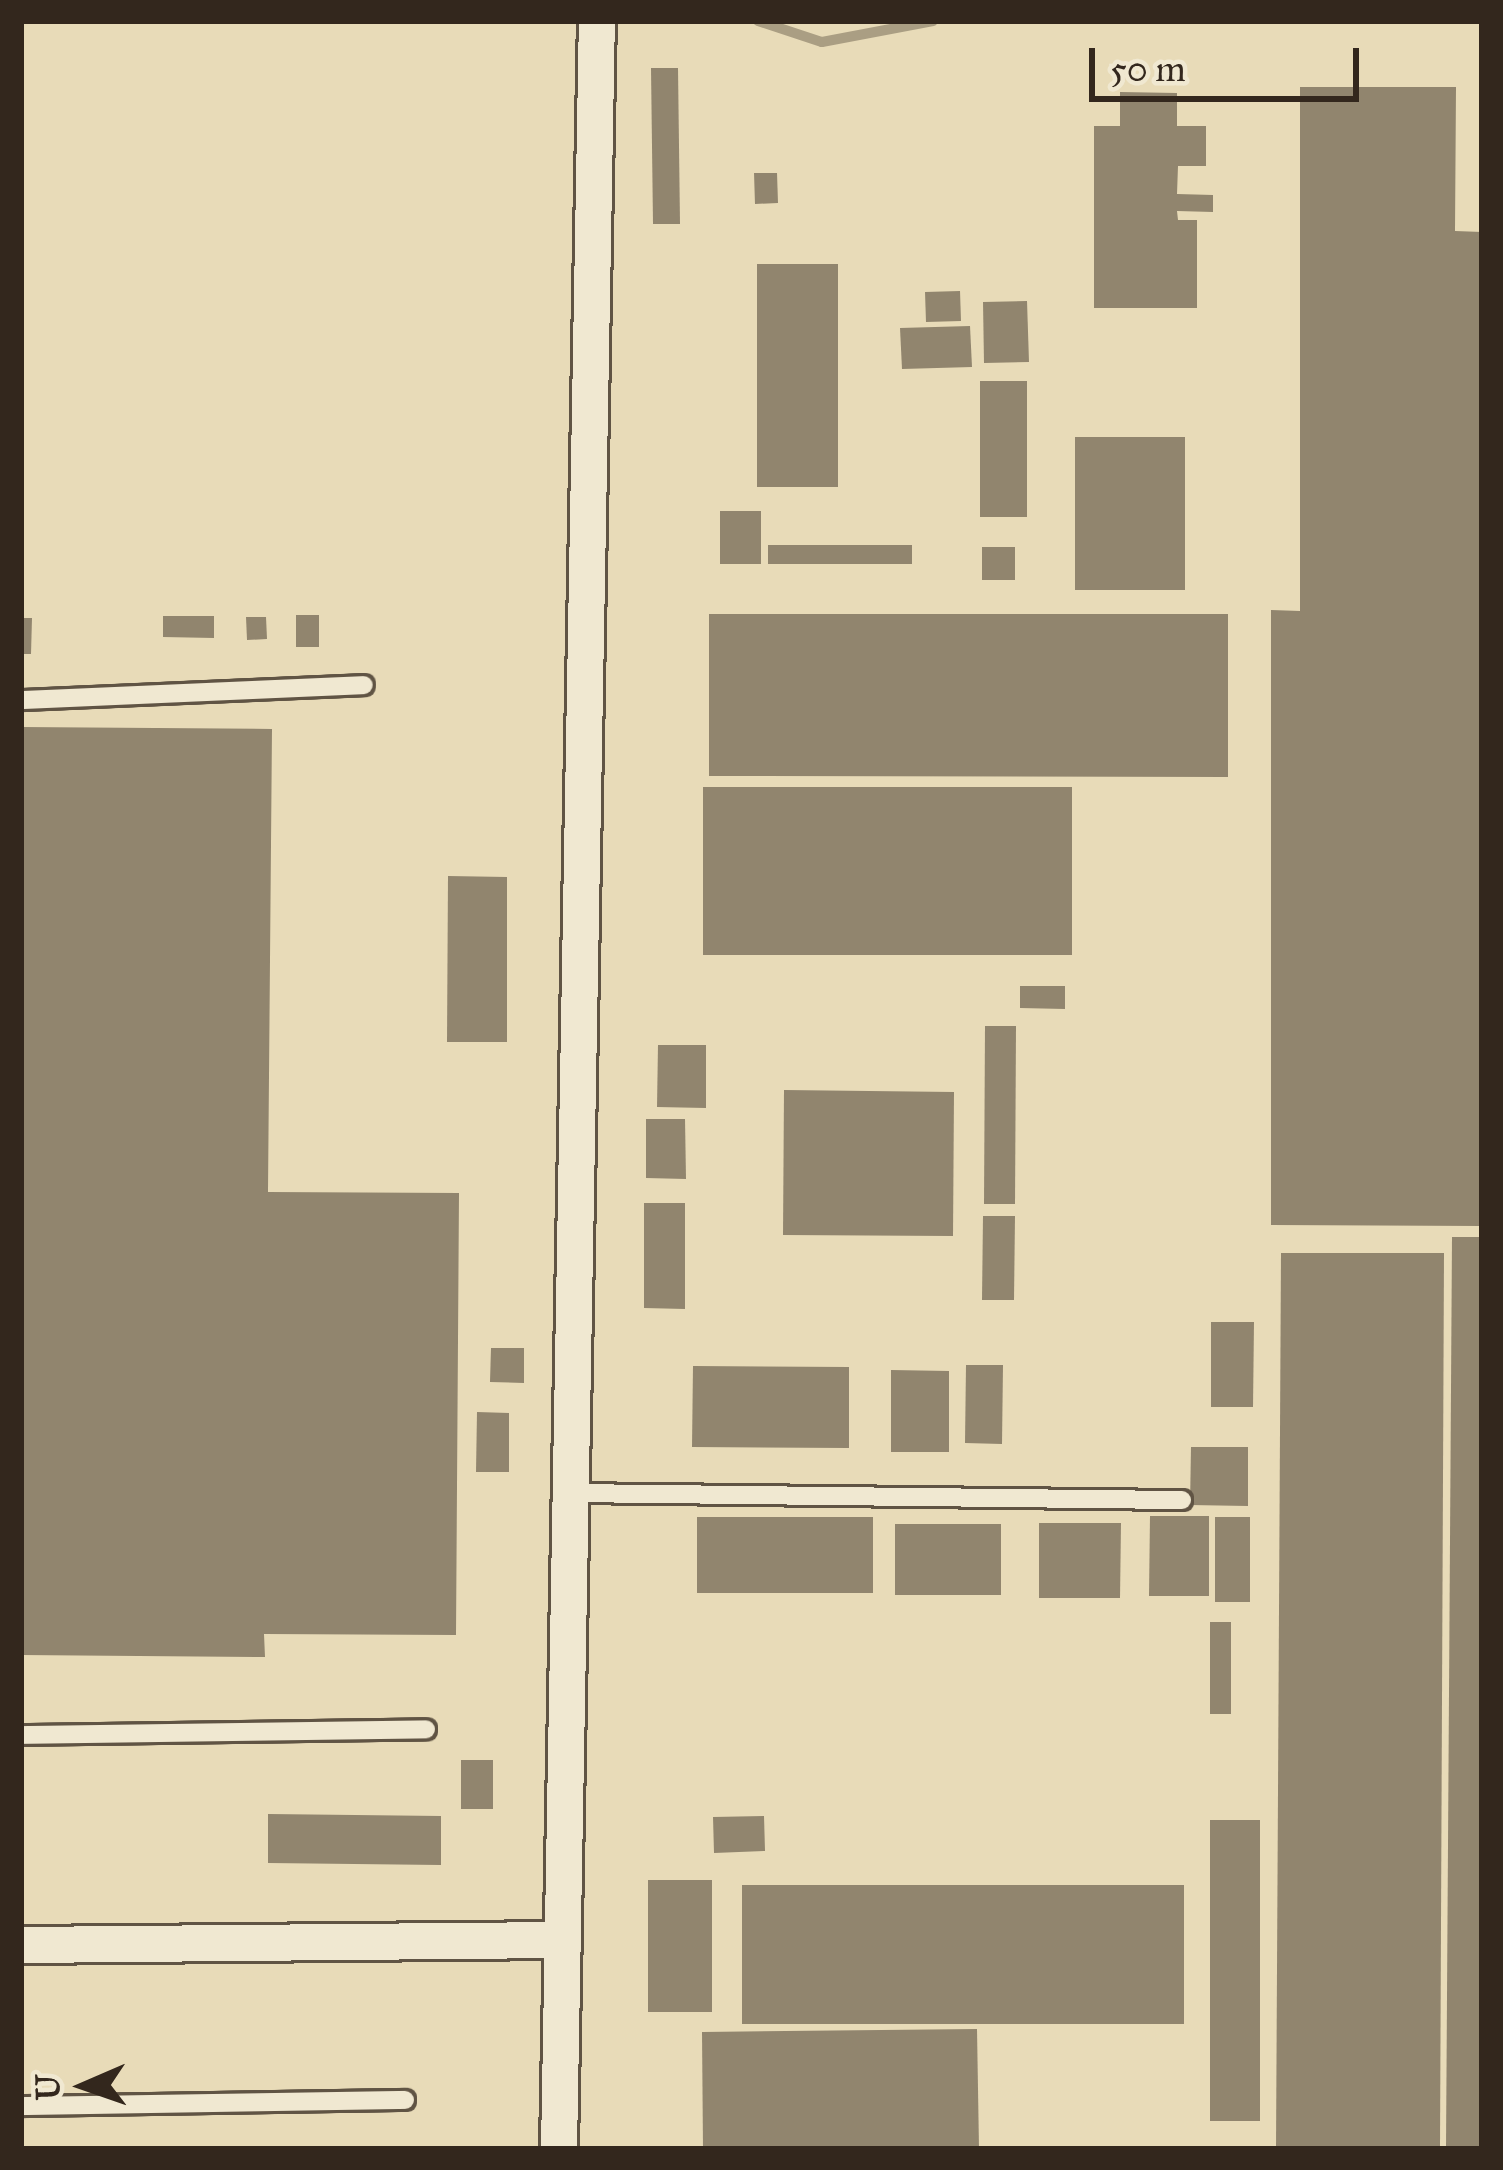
<!DOCTYPE html>
<style>
body{margin:0}
#map{position:relative;width:1503px;height:2170px;overflow:hidden;background:#e8dbb8;font-family:"IM FELL Great Primer",serif}
div>[style]{position:absolute}
.stream>*{height:10px;margin:-5px;padding:0 5px;transform-origin:5px;border-radius:5px;background:#aa9e83}
.building>*{inset:0;background:#91856e}
.roads{filter:drop-shadow(3px 0 #605444) drop-shadow(-3px 0 #605444) drop-shadow(0 3px #605444) drop-shadow(0 -3px #605444)}
.service>*{height:18px;margin:-9px;padding:0 9px;transform-origin:9px;border-radius:9px;background:#f0e8d1}
.minor>*{height:36px;margin:-18px;padding:0 18px;transform-origin:18px;border-radius:18px;background:#f0e8d1}
span{translate:-50% -50%;white-space:nowrap;text-align:center;line-height:1.15;-webkit-text-stroke:10px #f0e8d1;paint-order:stroke}
.frame{position:absolute;inset:0;border:24px solid #33271d;pointer-events:none}
.north{position:absolute;left:24px;top:2026px;width:120px;height:120px;-webkit-text-stroke:9px #f0e8d1;paint-order:stroke;rotate:268deg;font-size:33px;font-weight:700;line-height:48px;text-align:center;color:#33271d}
.north::after{content:'';display:block;margin:auto;width:42px;height:54px;background:#33271d;clip-path:polygon(50% 0,100% 100%,50% 72%,0 100%)}
.scale{position:absolute;left:1089px;top:48px;width:270px;height:54px;box-sizing:border-box;border:6px solid #33271d;border-top:0;padding-left:15px;font-size:36px;line-height:42px;white-space:nowrap;color:#33271d;-webkit-text-stroke:9px #f0e8d1;paint-order:stroke}
</style>
<div id="map">
<div class="stream">
<div style="left:758px;top:21px;width:67px;rotate:18.2deg"></div>
<div style="left:822px;top:42px;width:113px;rotate:-10.7deg"></div>
</div>
<div class="building">
<div style="clip-path:polygon(651px 68px,678px 68px,680px 224px,653px 224px)"></div>
<div style="clip-path:polygon(1300px 87px,1456px 87px,1455px 231px,1482px 232px,1482px 1226px,1271px 1225px,1271px 610px,1300px 611px)"></div>
<div style="clip-path:polygon(1120px 92px,1177px 93px,1177px 126px,1206px 126px,1206px 166px,1178px 166px,1177px 194px,1213px 195px,1213px 212px,1177px 211px,1178px 220px,1197px 220px,1197px 308px,1094px 308px,1094px 126px,1120px 126px)"></div>
<div style="clip-path:polygon(754px 173px,777px 173px,778px 203px,755px 204px)"></div>
<div style="clip-path:polygon(757px 264px,838px 264px,838px 487px,757px 487px)"></div>
<div style="clip-path:polygon(960px 291px,961px 321px,926px 322px,925px 292px)"></div>
<div style="clip-path:polygon(1027px 301px,1029px 362px,984px 363px,983px 302px)"></div>
<div style="clip-path:polygon(970px 326px,972px 367px,902px 369px,900px 328px)"></div>
<div style="clip-path:polygon(980px 381px,1027px 381px,1027px 517px,980px 517px)"></div>
<div style="clip-path:polygon(1075px 437px,1185px 437px,1185px 590px,1075px 590px)"></div>
<div style="clip-path:polygon(720px 511px,761px 511px,761px 564px,720px 564px)"></div>
<div style="clip-path:polygon(768px 545px,912px 545px,912px 564px,768px 564px)"></div>
<div style="clip-path:polygon(982px 547px,1015px 547px,1015px 580px,982px 580px)"></div>
<div style="clip-path:polygon(709px 614px,1228px 614px,1228px 777px,709px 776px)"></div>
<div style="clip-path:polygon(296px 615px,319px 615px,319px 647px,296px 647px)"></div>
<div style="clip-path:polygon(163px 616px,214px 616px,214px 638px,163px 637px)"></div>
<div style="clip-path:polygon(246px 617px,266px 617px,267px 639px,247px 640px)"></div>
<div style="clip-path:polygon(21px 618px,32px 618px,31px 654px,21px 654px)"></div>
<div style="clip-path:polygon(21px 727px,272px 729px,268px 1192px,459px 1193px,456px 1635px,264px 1634px,265px 1657px,21px 1655px)"></div>
<div style="clip-path:polygon(703px 787px,1072px 787px,1072px 955px,703px 955px)"></div>
<div style="clip-path:polygon(448px 876px,507px 877px,507px 1042px,447px 1042px)"></div>
<div style="clip-path:polygon(1020px 986px,1065px 986px,1065px 1009px,1020px 1008px)"></div>
<div style="clip-path:polygon(985px 1026px,1016px 1026px,1015px 1204px,984px 1204px)"></div>
<div style="clip-path:polygon(658px 1045px,706px 1045px,706px 1108px,657px 1107px)"></div>
<div style="clip-path:polygon(784px 1090px,954px 1092px,953px 1236px,783px 1235px)"></div>
<div style="clip-path:polygon(646px 1119px,685px 1119px,686px 1179px,646px 1178px)"></div>
<div style="clip-path:polygon(644px 1203px,685px 1203px,685px 1309px,644px 1308px)"></div>
<div style="clip-path:polygon(983px 1216px,1015px 1216px,1014px 1300px,982px 1300px)"></div>
<div style="clip-path:polygon(1452px 1237px,1482px 1237px,1482px 2149px,1446px 2149px)"></div>
<div style="clip-path:polygon(1281px 1253px,1444px 1253px,1440px 2149px,1276px 2149px)"></div>
<div style="clip-path:polygon(1211px 1322px,1254px 1322px,1253px 1407px,1211px 1407px)"></div>
<div style="clip-path:polygon(491px 1348px,524px 1348px,524px 1383px,490px 1382px)"></div>
<div style="clip-path:polygon(966px 1365px,1003px 1365px,1002px 1444px,965px 1443px)"></div>
<div style="clip-path:polygon(693px 1366px,849px 1367px,849px 1448px,692px 1447px)"></div>
<div style="clip-path:polygon(891px 1370px,949px 1371px,949px 1452px,891px 1452px)"></div>
<div style="clip-path:polygon(477px 1412px,509px 1413px,509px 1472px,476px 1472px)"></div>
<div style="clip-path:polygon(1191px 1447px,1248px 1447px,1248px 1506px,1190px 1505px)"></div>
<div style="clip-path:polygon(1150px 1516px,1209px 1516px,1209px 1596px,1149px 1596px)"></div>
<div style="clip-path:polygon(697px 1517px,873px 1517px,873px 1593px,697px 1593px)"></div>
<div style="clip-path:polygon(1215px 1517px,1250px 1517px,1250px 1602px,1215px 1602px)"></div>
<div style="clip-path:polygon(1039px 1523px,1121px 1523px,1120px 1598px,1039px 1598px)"></div>
<div style="clip-path:polygon(895px 1524px,1001px 1524px,1001px 1595px,895px 1595px)"></div>
<div style="clip-path:polygon(1210px 1622px,1231px 1622px,1231px 1714px,1210px 1714px)"></div>
<div style="clip-path:polygon(461px 1760px,493px 1760px,493px 1809px,461px 1809px)"></div>
<div style="clip-path:polygon(268px 1814px,441px 1816px,441px 1865px,268px 1863px)"></div>
<div style="clip-path:polygon(764px 1816px,765px 1851px,714px 1853px,713px 1817px)"></div>
<div style="clip-path:polygon(1210px 1820px,1260px 1820px,1260px 2121px,1210px 2121px)"></div>
<div style="clip-path:polygon(648px 1880px,712px 1880px,712px 2012px,648px 2012px)"></div>
<div style="clip-path:polygon(742px 1885px,1184px 1885px,1184px 2024px,742px 2024px)"></div>
<div style="clip-path:polygon(977px 2029px,979px 2149px,703px 2149px,702px 2032px)"></div>
</div>
<div class="roads">
<div class="service">
<div style="left:21px;top:700px;width:343px;rotate:-2.5deg"></div>
<div style="left:570px;top:1493px;width:612px;rotate:0.66deg"></div>
<div style="left:21px;top:1735px;width:405px;rotate:-0.8deg"></div>
<div style="left:21px;top:2106px;width:384px;rotate:-0.9deg"></div>
</div>
<div class="minor">
<div style="left:21px;top:1945px;width:538px;rotate:-0.53deg"></div>
<div style="left:559px;top:2149px;width:2128px;rotate:-88.98deg"></div>
</div>
</div>
<div class="frame"></div>
<div class="north">U</div>
<div class="scale">50 m</div>
</div>
